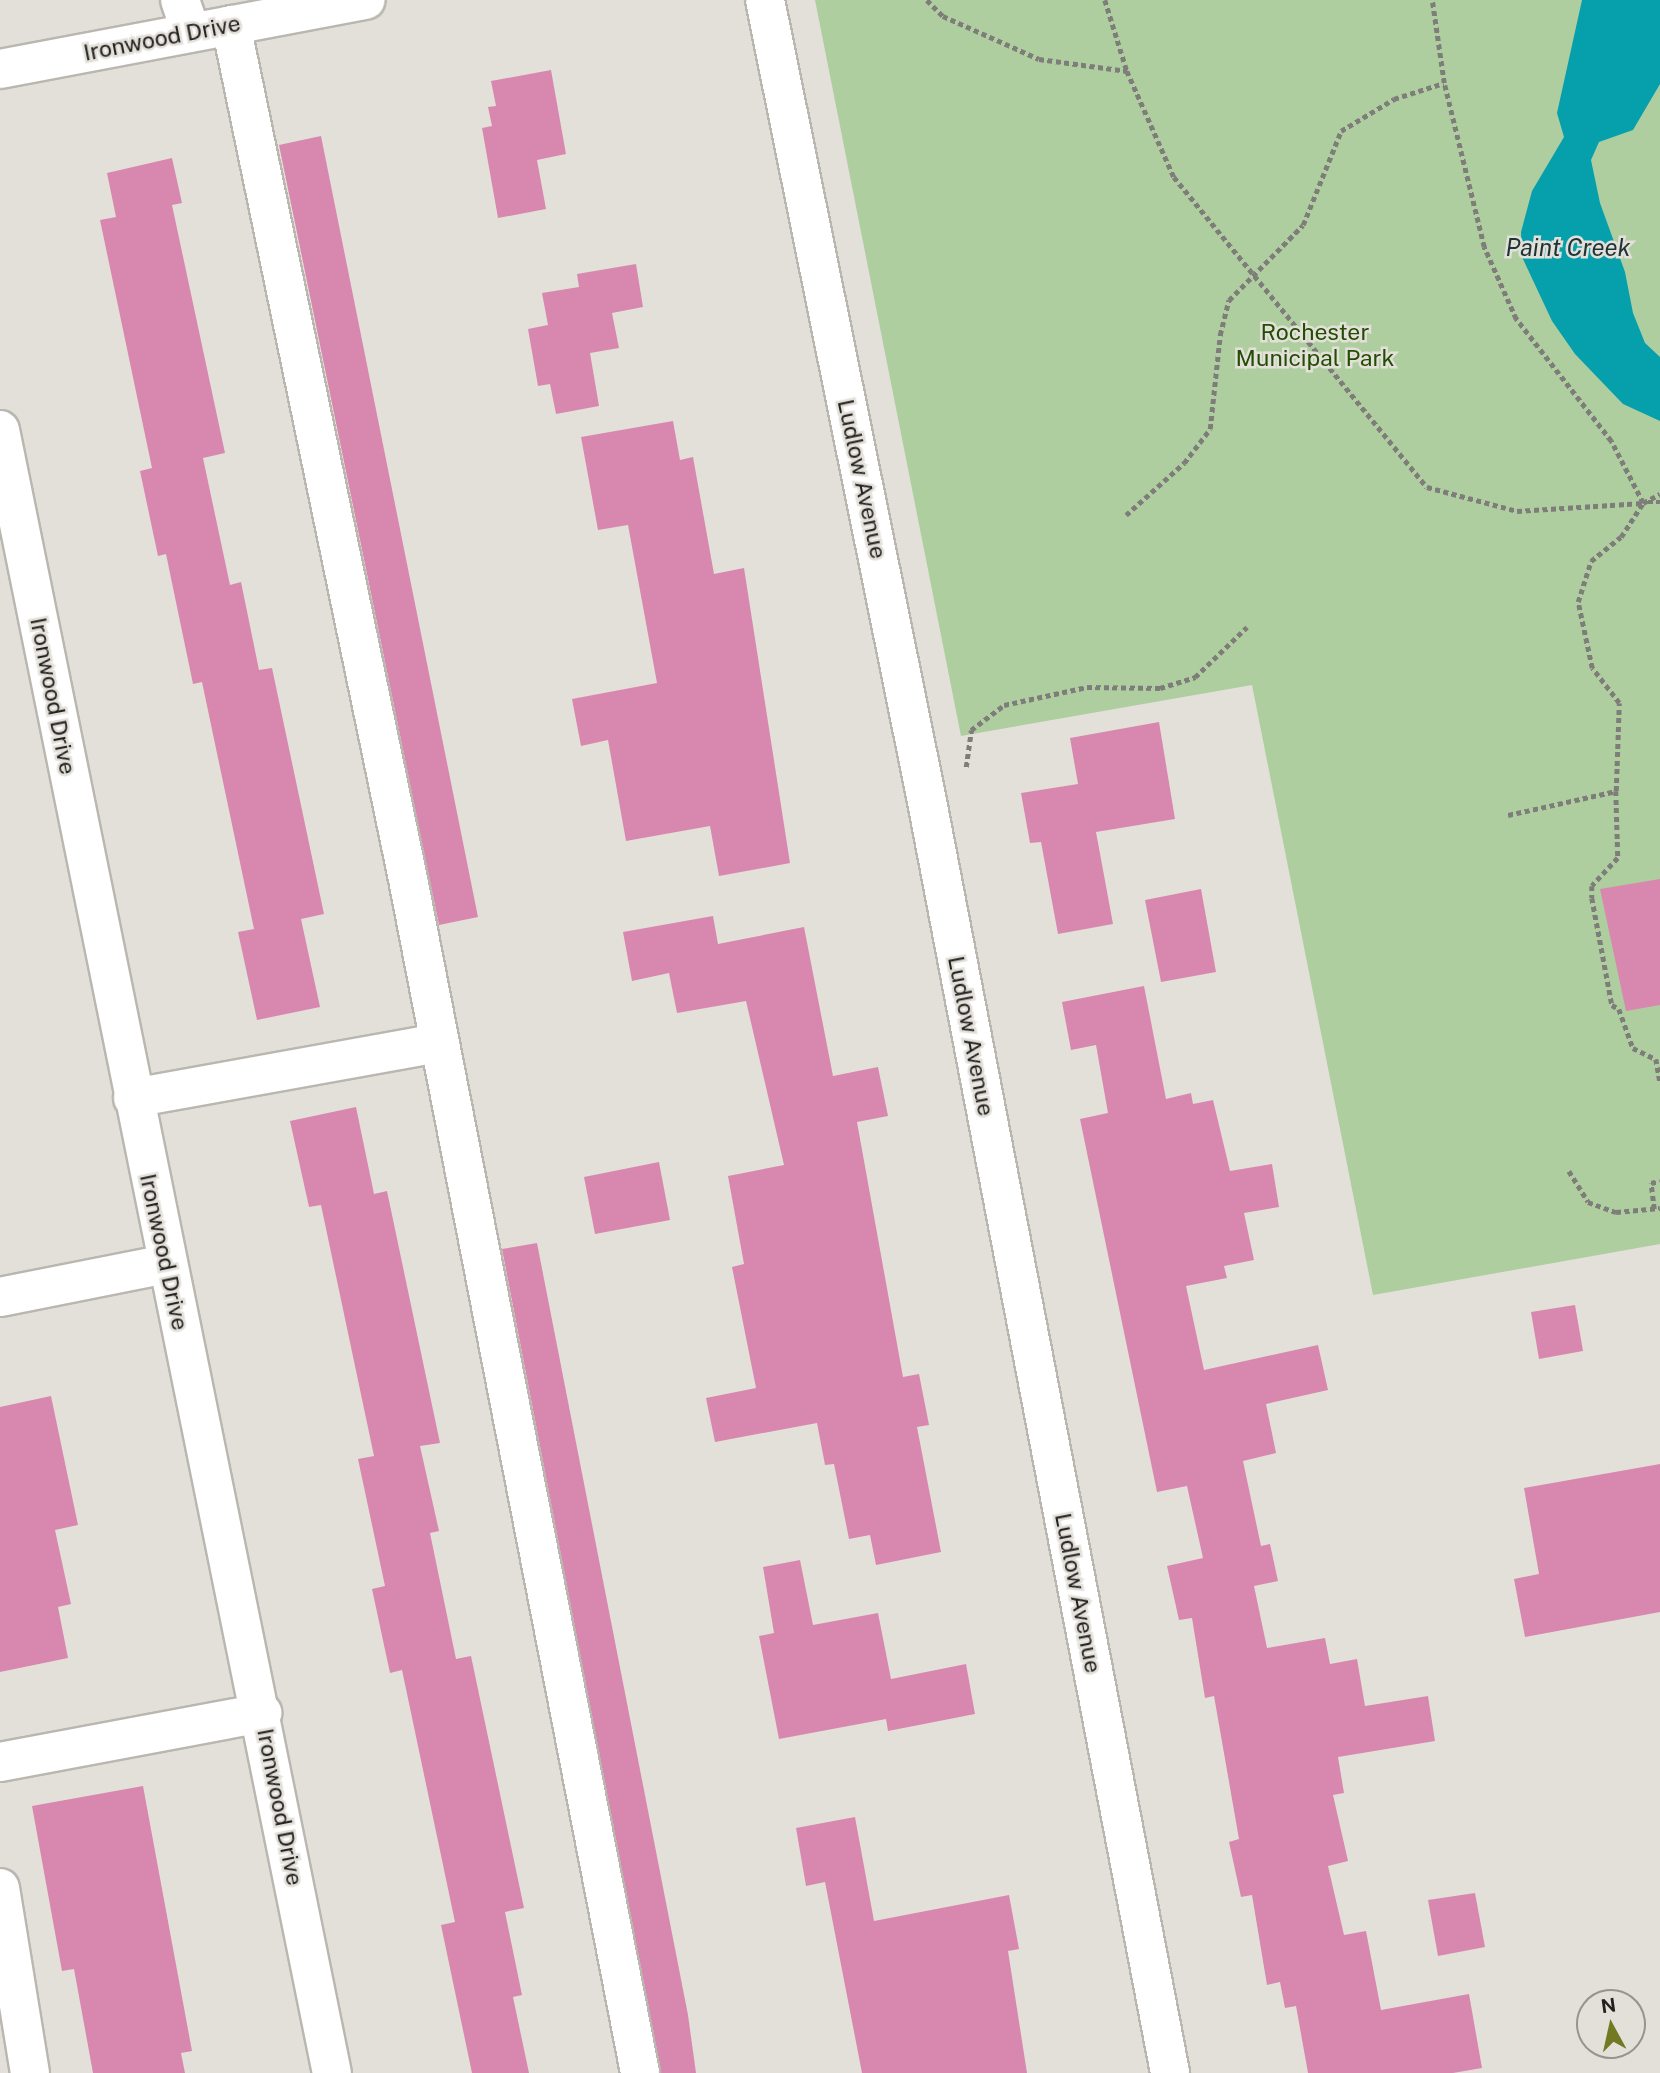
<!DOCTYPE html>
<style>
body{margin:0}
#map{position:relative;width:1660px;height:2073px;overflow:hidden;background:#e3e0da;font-family:"Public Sans",sans-serif}
div>[style]{position:absolute}
.green>*{inset:0;background:#aecea0}
.water>*{inset:0;background:#069fac}
.building>*{inset:0;background:#d888ae}
.path>*{height:4.5px;margin-top:-2.25px;transform-origin:0;background:repeating-linear-gradient(90deg,#7f7d79 0 5px,transparent 0 8.5px)}
.roads{filter:drop-shadow(2px 0 #bab7b1) drop-shadow(-2px 0 #bab7b1) drop-shadow(0 2px #bab7b1) drop-shadow(0 -2px #bab7b1)}
.minor>*{height:38px;margin:-19px;padding:0 19px;transform-origin:19px;border-radius:19px;background:#fff}
span{translate:-50% -50%;white-space:nowrap;text-align:center;line-height:1.15;-webkit-text-stroke:5px #e3e0da;paint-order:stroke}
.street-label{font-size:23px;color:#22211f}
.park-label{font-size:23px;color:#224d02}
.water-label{font-size:24px;color:#1e3336;font-style:italic}
.north{position:absolute;left:1576px;top:1989px;width:70px;height:70px;box-sizing:border-box;background:#e3e0da;border:2px solid #96948f;border-radius:50%;rotate:352deg;font-size:19px;font-weight:700;line-height:28px;text-align:center;color:#22211f}
.north::after{content:'';display:block;margin:auto;width:24px;height:32px;background:#727922;clip-path:polygon(50% 0,100% 100%,50% 72%,0 100%)}
</style>
<div id="map">
<div class="green">
<div style="clip-path:polygon(815px 0,1660px 0,1660px 1244px,1373px 1295px,1252px 685px,961px 736px)"></div>
</div>
<div class="water">
<div style="clip-path:polygon(1582px 0,1660px 0,1660px 84px,1633px 130px,1599px 142px,1591px 160px,1600px 203px,1625px 272px,1633px 313px,1645px 343px,1660px 357px,1660px 421px,1623px 404px,1575px 354px,1552px 321px,1522px 257px,1521px 232px,1532px 191px,1564px 137px,1557px 113px)"></div>
</div>
<div class="building">
<div style="clip-path:polygon(551px 70px,566px 154px,537px 160px,546px 209px,498px 218px,482px 128px,492px 126px,488px 107px,496px 106px,491px 81px)"></div>
<div style="clip-path:polygon(321px 136px,478px 917px,439px 925px,279px 145px)"></div>
<div style="clip-path:polygon(172px 158px,182px 203px,172px 205px,225px 453px,203px 458px,230px 585px,241px 582px,259px 670px,272px 668px,324px 914px,301px 919px,320px 1007px,257px 1020px,238px 932px,254px 929px,202px 682px,193px 684px,166px 554px,158px 556px,140px 471px,152px 468px,100px 220px,116px 217px,107px 173px)"></div>
<div style="clip-path:polygon(636px 264px,643px 307px,612px 313px,619px 348px,590px 353px,599px 406px,556px 414px,550px 384px,538px 386px,528px 329px,548px 325px,542px 293px,579px 287px,577px 274px)"></div>
<div style="clip-path:polygon(673px 421px,680px 460px,693px 457px,714px 574px,744px 568px,790px 863px,719px 876px,710px 826px,626px 841px,608px 740px,581px 746px,572px 699px,657px 683px,628px 525px,598px 530px,581px 437px)"></div>
<div style="clip-path:polygon(1159px 722px,1175px 819px,1096px 832px,1113px 924px,1058px 934px,1041px 842px,1030px 843px,1021px 793px,1078px 784px,1070px 738px)"></div>
<div style="clip-path:polygon(1660px 879px,1660px 1005px,1626px 1011px,1600px 889px)"></div>
<div style="clip-path:polygon(1201px 889px,1216px 972px,1161px 982px,1145px 900px)"></div>
<div style="clip-path:polygon(713px 916px,718px 944px,804px 927px,833px 1076px,878px 1067px,888px 1116px,857px 1122px,903px 1377px,919px 1374px,929px 1425px,917px 1427px,941px 1552px,876px 1565px,870px 1535px,849px 1539px,834px 1464px,825px 1465px,817px 1423px,715px 1442px,706px 1398px,756px 1388px,732px 1267px,744px 1264px,728px 1176px,784px 1165px,746px 1001px,677px 1013px,669px 973px,632px 981px,623px 932px)"></div>
<div style="clip-path:polygon(1144px 986px,1166px 1099px,1191px 1093px,1193px 1104px,1213px 1100px,1230px 1171px,1272px 1164px,1279px 1207px,1244px 1213px,1254px 1260px,1224px 1266px,1227px 1278px,1186px 1286px,1204px 1370px,1318px 1345px,1328px 1390px,1266px 1404px,1276px 1453px,1243px 1461px,1261px 1546px,1270px 1544px,1278px 1581px,1254px 1586px,1267px 1648px,1325px 1638px,1330px 1664px,1357px 1659px,1365px 1706px,1428px 1696px,1435px 1741px,1338px 1757px,1344px 1793px,1333px 1795px,1348px 1861px,1328px 1866px,1344px 1935px,1366px 1931px,1381px 2010px,1469px 1994px,1482px 2068px,1453px 2073px,1308px 2073px,1296px 2006px,1285px 2008px,1280px 1982px,1267px 1985px,1252px 1895px,1241px 1897px,1229px 1842px,1239px 1839px,1214px 1696px,1205px 1698px,1192px 1618px,1179px 1620px,1167px 1566px,1203px 1558px,1187px 1486px,1157px 1492px,1080px 1119px,1108px 1113px,1096px 1045px,1071px 1050px,1062px 1002px)"></div>
<div style="clip-path:polygon(356px 1107px,374px 1194px,387px 1191px,440px 1443px,420px 1446px,439px 1531px,430px 1533px,456px 1659px,471px 1656px,524px 1908px,505px 1912px,522px 1995px,513px 1997px,529px 2073px,472px 2073px,441px 1925px,455px 1922px,402px 1670px,390px 1673px,372px 1589px,385px 1586px,358px 1459px,374px 1456px,321px 1205px,309px 1207px,290px 1121px)"></div>
<div style="clip-path:polygon(659px 1162px,670px 1220px,595px 1234px,584px 1177px)"></div>
<div style="clip-path:polygon(537px 1243px,688px 2015px,696px 2073px,661px 2073px,502px 1249px)"></div>
<div style="clip-path:polygon(1575px 1305px,1583px 1351px,1539px 1359px,1531px 1312px)"></div>
<div style="clip-path:polygon(51px 1396px,78px 1525px,55px 1530px,71px 1604px,58px 1607px,68px 1658px,0 1672px,0 1407px)"></div>
<div style="clip-path:polygon(1660px 1464px,1660px 1612px,1525px 1637px,1514px 1579px,1539px 1574px,1524px 1488px)"></div>
<div style="clip-path:polygon(800px 1560px,813px 1625px,878px 1613px,891px 1679px,966px 1664px,975px 1714px,888px 1731px,886px 1719px,779px 1739px,759px 1636px,774px 1633px,763px 1567px)"></div>
<div style="clip-path:polygon(143px 1786px,192px 2051px,181px 2053px,185px 2073px,93px 2073px,74px 1969px,62px 1971px,32px 1806px)"></div>
<div style="clip-path:polygon(855px 1817px,874px 1921px,1009px 1895px,1019px 1949px,1008px 1951px,1027px 2073px,862px 2073px,825px 1882px,806px 1886px,796px 1828px)"></div>
<div style="clip-path:polygon(1475px 1893px,1485px 1947px,1438px 1956px,1428px 1900px)"></div>
</div>
<div class="path">
<div style="left:927px;top:0;width:23px;rotate:45deg"></div>
<div style="left:943px;top:16px;width:105px;rotate:24.1deg"></div>
<div style="left:1039px;top:59px;width:89px;rotate:7.8deg"></div>
<div style="left:1105px;top:0;width:74px;rotate:72.8deg"></div>
<div style="left:1127px;top:71px;width:116px;rotate:66.1deg"></div>
<div style="left:1174px;top:177px;width:400px;rotate:50.8deg"></div>
<div style="left:1427px;top:487px;width:93px;rotate:14.9deg"></div>
<div style="left:1517px;top:511px;width:126px;rotate:-3.6deg"></div>
<div style="left:1643px;top:503px;width:70px;rotate:-117.3deg"></div>
<div style="left:1611px;top:441px;width:155px;rotate:-127.9deg"></div>
<div style="left:1516px;top:319px;width:79px;rotate:-114deg"></div>
<div style="left:1484px;top:247px;width:169px;rotate:-103.7deg"></div>
<div style="left:1444px;top:83px;width:84px;rotate:-98.2deg"></div>
<div style="left:1648px;top:502px;width:12px"></div>
<div style="left:1126px;top:515px;width:78px;rotate:-41.9deg"></div>
<div style="left:1184px;top:463px;width:43px;rotate:-52.6deg"></div>
<div style="left:1210px;top:429px;width:95px;rotate:-83.9deg"></div>
<div style="left:1220px;top:335px;width:36px;rotate:-76deg"></div>
<div style="left:1229px;top:300px;width:105px;rotate:-45.4deg"></div>
<div style="left:1303px;top:225px;width:101px;rotate:-68deg"></div>
<div style="left:1341px;top:131px;width:62px;rotate:-31.1deg"></div>
<div style="left:1394px;top:99px;width:52px;rotate:-17.7deg"></div>
<div style="left:966px;top:767px;width:37px;rotate:-82deg"></div>
<div style="left:971px;top:730px;width:41px;rotate:-37.1deg"></div>
<div style="left:1004px;top:705px;width:85px;rotate:-12.2deg"></div>
<div style="left:1087px;top:687px;width:73px;rotate:0.8deg"></div>
<div style="left:1160px;top:688px;width:37px;rotate:-17deg"></div>
<div style="left:1195px;top:677px;width:72px;rotate:-43.9deg"></div>
<div style="left:1616px;top:791px;width:67px;rotate:88.3deg"></div>
<div style="left:1618px;top:858px;width:38px;rotate:133deg"></div>
<div style="left:1592px;top:886px;width:12px;rotate:90deg"></div>
<div style="left:1592px;top:898px;width:109px;rotate:79.4deg"></div>
<div style="left:1612px;top:1005px;width:8px;rotate:30deg"></div>
<div style="left:1619px;top:1009px;width:41px;rotate:70.3deg"></div>
<div style="left:1633px;top:1048px;width:25px;rotate:26deg"></div>
<div style="left:1656px;top:1059px;width:22px;rotate:80deg"></div>
<div style="left:1508px;top:815px;width:111px;rotate:-12.5deg"></div>
<div style="left:1616px;top:791px;width:88px;rotate:-88deg"></div>
<div style="left:1619px;top:703px;width:44px;rotate:-127.6deg"></div>
<div style="left:1592px;top:668px;width:67px;rotate:-102deg"></div>
<div style="left:1578px;top:602px;width:43px;rotate:-72.4deg"></div>
<div style="left:1591px;top:561px;width:38px;rotate:-39deg"></div>
<div style="left:1621px;top:537px;width:40px;rotate:-57.1deg"></div>
<div style="left:1643px;top:503px;width:19px;rotate:-28deg"></div>
<div style="left:1569px;top:1171px;width:36px;rotate:58deg"></div>
<div style="left:1588px;top:1202px;width:30px;rotate:20deg"></div>
<div style="left:1616px;top:1212px;width:44px;rotate:-5.2deg"></div>
<div style="left:1654px;top:1209px;width:26px;rotate:-97deg"></div>
<div style="left:1651px;top:1183px;width:9px;rotate:-13deg"></div>
</div>
<div class="roads">
<div class="minor">
<div style="left:180px;top:0;width:34px;rotate:71deg"></div>
<div style="left:765px;top:0;width:812px;rotate:78.57deg"></div>
<div style="left:926px;top:796px;width:1300px;rotate:79.18deg"></div>
<div style="left:231px;top:25px;width:872px;rotate:78.29deg"></div>
<div style="left:408px;top:879px;width:1216px;rotate:79deg"></div>
<div style="left:0;top:69px;width:372px;rotate:-10.7deg"></div>
<div style="left:0;top:430px;width:1676px;rotate:78.58deg"></div>
<div style="left:133px;top:1098px;width:311px;rotate:-10.2deg"></div>
<div style="left:0;top:1297px;width:169px;rotate:-11.2deg"></div>
<div style="left:0;top:1762px;width:267px;rotate:-10.6deg"></div>
<div style="left:0;top:1888px;width:187px;rotate:80.8deg"></div>
</div>
</div>
<div class="street-label">
<span style="left:162px;top:38px;rotate:-11deg">Ironwood Drive</span>
<span style="left:862px;top:479px;rotate:78deg">Ludlow Avenue</span>
<span style="left:53px;top:696px;rotate:79deg">Ironwood Drive</span>
<span style="left:971px;top:1036px;rotate:79deg">Ludlow Avenue</span>
<span style="left:164px;top:1252px;rotate:78deg">Ironwood Drive</span>
<span style="left:1078px;top:1593px;rotate:79deg">Ludlow Avenue</span>
<span style="left:280px;top:1807px;rotate:79deg">Ironwood Drive</span>
</div>
<div class="park-label">
<span style="left:1315px;top:345px">Rochester<br>Municipal Park</span>
</div>
<div class="water-label">
<span style="left:1568px;top:248px">Paint Creek</span>
</div>
<div class="north">N</div>
</div>
